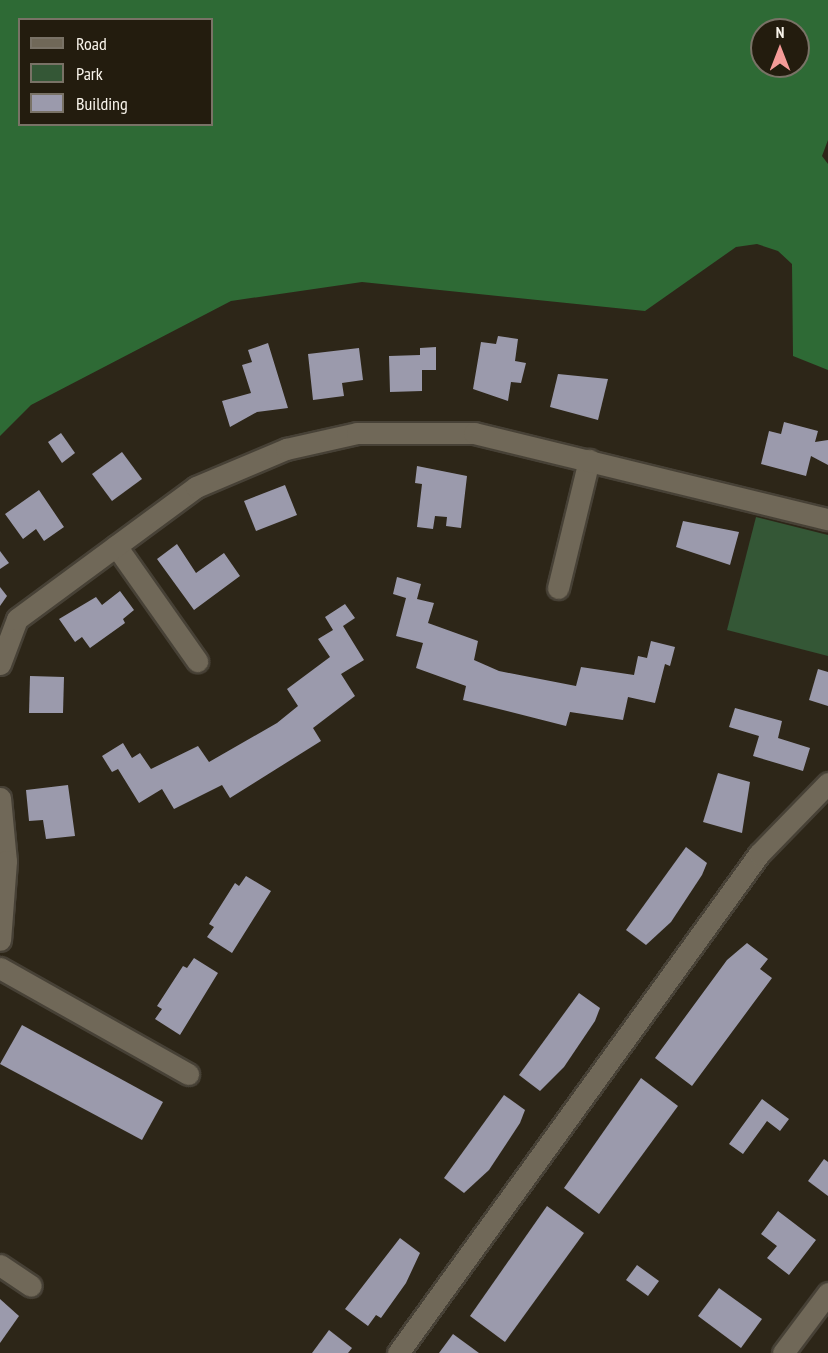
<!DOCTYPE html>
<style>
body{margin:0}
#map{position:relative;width:828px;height:1353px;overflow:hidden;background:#2d2618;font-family:"PT Sans Narrow",sans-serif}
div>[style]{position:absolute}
.green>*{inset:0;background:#345736}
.forest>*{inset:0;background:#2e6a35}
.building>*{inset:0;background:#9b9aac}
.roads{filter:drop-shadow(2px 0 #474136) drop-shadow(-2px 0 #474136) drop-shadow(0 2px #474136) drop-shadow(0 -2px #474136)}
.street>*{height:21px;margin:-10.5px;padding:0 10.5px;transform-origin:10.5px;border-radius:10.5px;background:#706858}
span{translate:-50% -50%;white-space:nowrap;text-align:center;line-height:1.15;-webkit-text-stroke:6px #231c0e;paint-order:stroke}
.legend{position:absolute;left:18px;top:18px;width:195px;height:108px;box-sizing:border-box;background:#231c0e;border:2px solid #797266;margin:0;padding:8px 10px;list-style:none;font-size:18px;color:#f9f4eb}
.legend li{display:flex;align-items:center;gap:12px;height:30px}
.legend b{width:30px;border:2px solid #797266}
.north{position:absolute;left:750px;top:18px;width:60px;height:60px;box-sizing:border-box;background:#231c0e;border:2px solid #797266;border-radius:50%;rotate:0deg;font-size:16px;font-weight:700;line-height:24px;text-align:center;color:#f9f4eb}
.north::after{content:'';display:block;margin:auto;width:21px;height:27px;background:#f59b98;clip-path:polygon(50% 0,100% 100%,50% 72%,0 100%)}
</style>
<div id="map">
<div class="green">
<div style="clip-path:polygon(756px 517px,828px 535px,828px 656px,727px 630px)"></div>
</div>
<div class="forest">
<div style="clip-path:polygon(evenodd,0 0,828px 0,828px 140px,822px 156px,828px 164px,828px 370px,793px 356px,792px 264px,778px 251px,757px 244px,736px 247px,645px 311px,362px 282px,231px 301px,31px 405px,0 436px,0 0,20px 20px,212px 20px,212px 124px,20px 124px,20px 20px,0 0,762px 30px,798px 30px,798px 66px,762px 66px,762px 30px)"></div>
</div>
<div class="building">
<div style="clip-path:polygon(498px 336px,518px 339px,515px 361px,526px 363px,521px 383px,511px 382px,508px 401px,473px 389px,481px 342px,496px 344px)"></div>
<div style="clip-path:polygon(268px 343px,288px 408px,257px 412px,230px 427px,222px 401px,251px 393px,242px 365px,252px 362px,248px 350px)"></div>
<div style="clip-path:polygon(436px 347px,436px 370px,422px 370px,422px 391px,390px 392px,389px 356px,420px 355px,420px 348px)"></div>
<div style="clip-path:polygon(359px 348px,363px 380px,342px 383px,344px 396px,313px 400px,308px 354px)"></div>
<div style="clip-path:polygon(558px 374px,608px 379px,598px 420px,550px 407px)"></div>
<div style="clip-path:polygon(784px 422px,818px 431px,815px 442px,828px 440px,828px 465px,811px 456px,806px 476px,761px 464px,769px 431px,781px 434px)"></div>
<div style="clip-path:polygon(61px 433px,75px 453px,62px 463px,48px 442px)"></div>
<div style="clip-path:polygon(122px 452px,142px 479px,112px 501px,92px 474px)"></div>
<div style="clip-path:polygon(417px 466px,467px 476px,461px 528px,446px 526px,447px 517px,435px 516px,433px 529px,417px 527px,422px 484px,415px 483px)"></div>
<div style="clip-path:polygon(285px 485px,297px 515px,256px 531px,244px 501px)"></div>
<div style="clip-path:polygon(39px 490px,64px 527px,44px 541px,36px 529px,23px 539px,5px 514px)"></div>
<div style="clip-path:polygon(683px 521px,739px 532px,730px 565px,676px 547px)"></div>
<div style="clip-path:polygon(177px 544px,196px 573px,224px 553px,240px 576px,194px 610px,157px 559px)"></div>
<div style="clip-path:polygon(0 551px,9px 563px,0 569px)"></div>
<div style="clip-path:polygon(397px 577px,421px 584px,417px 599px,434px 603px,428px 623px,478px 641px,474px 660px,499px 671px,576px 686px,581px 667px,634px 675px,638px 656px,647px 658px,651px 641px,675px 647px,670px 666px,665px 664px,655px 703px,628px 697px,623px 720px,570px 712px,566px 726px,463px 700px,466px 686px,416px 668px,423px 643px,396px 636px,406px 598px,393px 594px)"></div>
<div style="clip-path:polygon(0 587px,7px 596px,0 606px)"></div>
<div style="clip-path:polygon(120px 591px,134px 610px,123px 619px,125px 623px,90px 648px,82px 637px,75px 642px,59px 619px,96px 597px,102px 605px)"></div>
<div style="clip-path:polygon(345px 604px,355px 618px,343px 626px,364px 660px,341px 674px,355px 696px,313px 728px,321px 741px,230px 798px,222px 785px,174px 809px,162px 789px,139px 803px,118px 769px,112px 772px,102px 756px,123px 743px,132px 758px,140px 753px,151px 769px,198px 746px,209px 762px,277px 723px,298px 706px,287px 689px,330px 657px,318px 639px,333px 630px,325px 617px)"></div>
<div style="clip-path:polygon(818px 669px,828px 672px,828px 706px,809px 700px)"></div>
<div style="clip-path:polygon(30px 676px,64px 677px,63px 713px,29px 713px)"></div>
<div style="clip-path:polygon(735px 708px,782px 721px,778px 738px,810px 748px,803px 771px,753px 756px,759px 736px,729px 727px)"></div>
<div style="clip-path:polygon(718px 773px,750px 782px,742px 833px,703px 822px)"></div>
<div style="clip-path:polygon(68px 785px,75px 836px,46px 839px,43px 820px,29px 821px,26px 790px)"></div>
<div style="clip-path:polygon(686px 847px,707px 863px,702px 875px,671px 922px,646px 945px,626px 930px)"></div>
<div style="clip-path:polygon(246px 876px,271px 891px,232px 953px,207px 937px,214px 927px,209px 924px,235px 883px,239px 886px)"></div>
<div style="clip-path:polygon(747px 943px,768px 959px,760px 969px,772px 978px,692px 1086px,655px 1058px,727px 960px)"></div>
<div style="clip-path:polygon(194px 958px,218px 973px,180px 1035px,155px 1019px,162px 1009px,157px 1006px,183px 966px,187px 968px)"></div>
<div style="clip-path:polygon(579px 993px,600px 1008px,595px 1021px,564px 1067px,540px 1091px,519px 1075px)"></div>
<div style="clip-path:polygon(22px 1025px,163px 1102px,142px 1140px,0 1064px)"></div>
<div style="clip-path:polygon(641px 1078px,678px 1106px,599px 1214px,564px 1188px)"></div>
<div style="clip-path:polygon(504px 1095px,525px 1110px,520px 1123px,489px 1170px,464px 1193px,444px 1178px)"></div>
<div style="clip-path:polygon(762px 1099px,789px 1119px,780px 1131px,767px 1121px,743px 1154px,729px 1144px)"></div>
<div style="clip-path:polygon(824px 1159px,828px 1162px,828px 1196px,808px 1181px)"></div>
<div style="clip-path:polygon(547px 1206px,584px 1233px,505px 1342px,470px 1316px)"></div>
<div style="clip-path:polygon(778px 1211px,816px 1240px,789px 1275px,767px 1258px,777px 1246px,761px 1234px)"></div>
<div style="clip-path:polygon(400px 1238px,420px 1253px,406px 1283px,381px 1318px,376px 1315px,368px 1326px,345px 1309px)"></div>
<div style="clip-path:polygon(637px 1265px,659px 1281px,648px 1296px,626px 1280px)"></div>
<div style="clip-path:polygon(719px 1288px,762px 1319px,741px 1348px,698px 1316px)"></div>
<div style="clip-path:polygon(0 1299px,19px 1316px,0 1343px)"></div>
<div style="clip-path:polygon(329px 1330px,352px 1348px,348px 1353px,312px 1353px)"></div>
<div style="clip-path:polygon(453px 1334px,479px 1353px,439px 1353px)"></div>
</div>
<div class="roads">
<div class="street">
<div style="left:116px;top:546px;width:141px;rotate:54.8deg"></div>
<div style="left:558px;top:588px;width:132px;rotate:-76.4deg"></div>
<div style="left:0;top:664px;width:48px;rotate:-69.3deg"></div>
<div style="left:17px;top:619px;width:222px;rotate:-36.4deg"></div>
<div style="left:196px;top:487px;width:98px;rotate:-22.9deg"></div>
<div style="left:286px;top:449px;width:73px;rotate:-12.7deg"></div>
<div style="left:357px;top:433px;width:117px"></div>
<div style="left:474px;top:433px;width:364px;rotate:13.7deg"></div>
<div style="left:0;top:798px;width:63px;rotate:84.6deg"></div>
<div style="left:6px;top:861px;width:79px;rotate:94.3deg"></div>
<div style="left:0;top:968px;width:216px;rotate:29.4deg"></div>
<div style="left:0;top:1265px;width:37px;rotate:34deg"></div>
<div style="left:398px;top:1353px;width:616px;rotate:-54.12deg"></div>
<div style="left:759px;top:854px;width:99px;rotate:-45.8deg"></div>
<div style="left:783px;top:1353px;width:75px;rotate:-53.1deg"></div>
</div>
</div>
<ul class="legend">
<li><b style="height:8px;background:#706858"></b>Road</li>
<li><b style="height:16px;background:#345736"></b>Park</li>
<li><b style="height:16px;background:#9b9aac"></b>Building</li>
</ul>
<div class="north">N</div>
</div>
